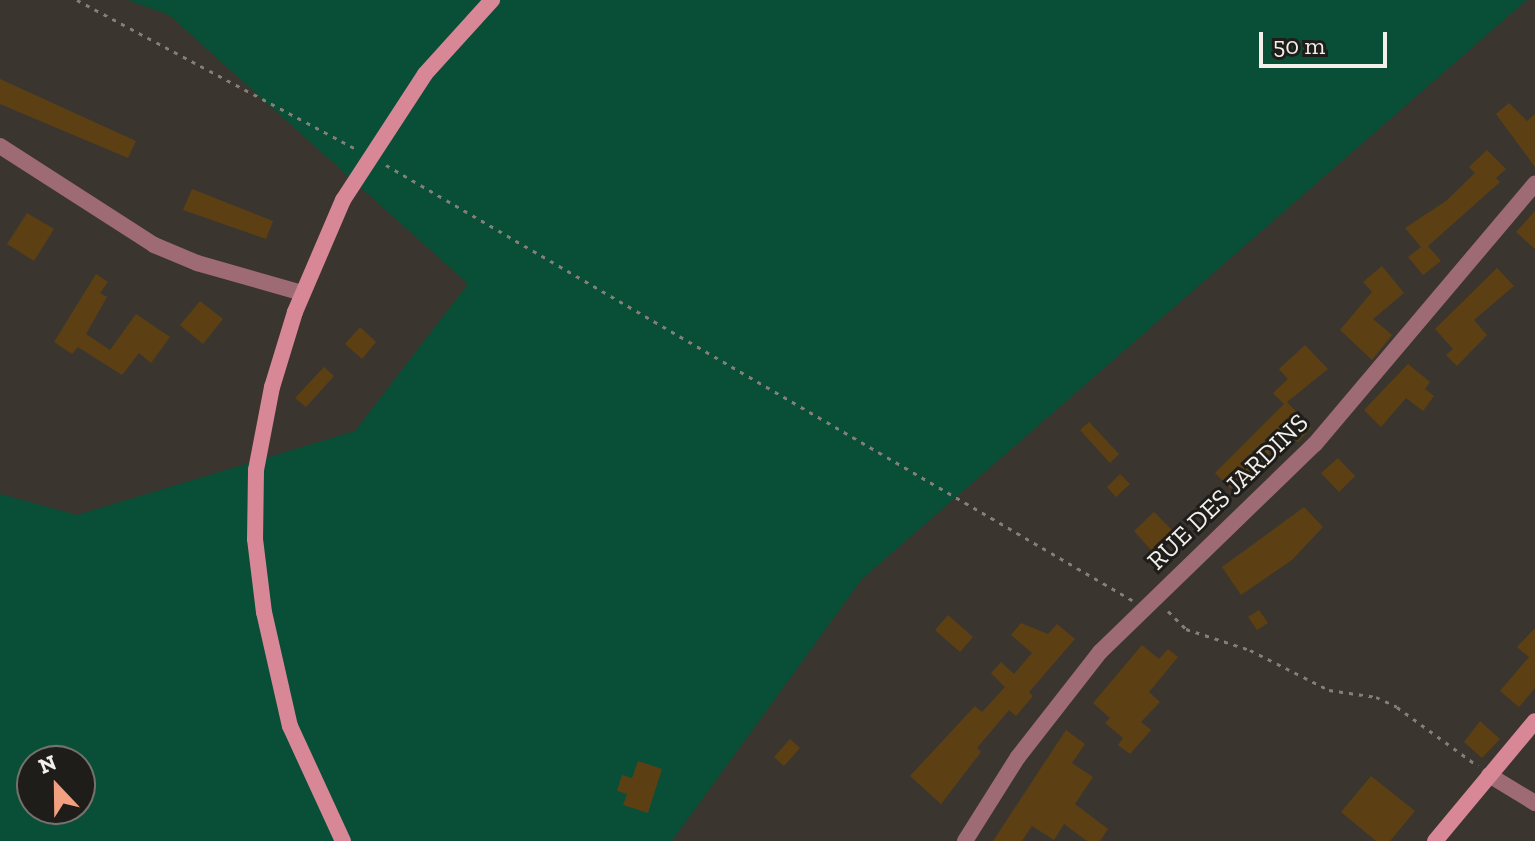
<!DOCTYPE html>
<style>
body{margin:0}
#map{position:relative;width:1535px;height:841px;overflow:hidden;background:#3a352f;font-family:"Zilla Slab",serif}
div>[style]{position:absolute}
.green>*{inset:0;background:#094e36}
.building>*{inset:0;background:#5c4014}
.path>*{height:3px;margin-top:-1.5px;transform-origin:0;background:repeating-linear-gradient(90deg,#837f79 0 4px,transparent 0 10px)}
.minor>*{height:16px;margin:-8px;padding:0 8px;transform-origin:8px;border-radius:8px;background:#9e6b74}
.secondary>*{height:16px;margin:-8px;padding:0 8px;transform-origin:8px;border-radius:8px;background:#d88797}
.secondary-bridge>*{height:16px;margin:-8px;padding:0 8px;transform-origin:8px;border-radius:8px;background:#d88797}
span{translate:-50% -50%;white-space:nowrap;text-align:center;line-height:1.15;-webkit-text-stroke:6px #1f1d1a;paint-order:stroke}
.street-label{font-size:26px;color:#f3f0eb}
.north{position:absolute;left:16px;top:745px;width:80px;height:80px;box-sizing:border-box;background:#1f1d1a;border:2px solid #74716e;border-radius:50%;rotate:338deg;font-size:22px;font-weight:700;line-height:32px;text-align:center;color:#f3f0eb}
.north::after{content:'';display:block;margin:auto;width:28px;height:36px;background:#f2a07f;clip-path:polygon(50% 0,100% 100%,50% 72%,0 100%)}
.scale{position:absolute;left:1259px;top:32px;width:128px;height:36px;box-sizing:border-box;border:4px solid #f3f0eb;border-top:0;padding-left:10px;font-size:24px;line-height:28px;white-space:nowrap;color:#f3f0eb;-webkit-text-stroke:6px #1f1d1a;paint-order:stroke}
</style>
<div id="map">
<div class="green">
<div style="clip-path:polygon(evenodd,128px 0,1527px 0,862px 579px,672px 841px,0 841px,0 494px,77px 515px,355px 431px,468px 284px,169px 15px,128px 0,32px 761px,80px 761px,80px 809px,32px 809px,32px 761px)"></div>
</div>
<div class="building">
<div style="clip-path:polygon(0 79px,136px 141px,128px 158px,0 104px)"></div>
<div style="clip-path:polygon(1509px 103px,1527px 121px,1535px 114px,1535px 167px,1496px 114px)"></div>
<div style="clip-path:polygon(1487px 150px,1506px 169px,1496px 178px,1500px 182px,1428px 246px,1441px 261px,1423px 275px,1408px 257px,1421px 247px,1405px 228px,1446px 201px,1475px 173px,1469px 167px)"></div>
<div style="clip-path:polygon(192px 189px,273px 221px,266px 239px,183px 210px)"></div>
<div style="clip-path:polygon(1535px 211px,1535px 249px,1516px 232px)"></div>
<div style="clip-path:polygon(27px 213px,54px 229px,34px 261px,7px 244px)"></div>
<div style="clip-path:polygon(1382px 266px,1404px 293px,1373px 319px,1392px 335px,1372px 360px,1340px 330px,1372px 292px,1363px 282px)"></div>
<div style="clip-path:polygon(1497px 268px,1514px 286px,1474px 320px,1487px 335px,1457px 366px,1446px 355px,1453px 349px,1435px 329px)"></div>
<div style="clip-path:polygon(96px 274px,108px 282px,100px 293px,107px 297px,86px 334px,110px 350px,136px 314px,170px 337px,151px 363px,139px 353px,122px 375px,78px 347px,72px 354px,54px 342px)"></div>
<div style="clip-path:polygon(200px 301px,223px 319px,203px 344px,180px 325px)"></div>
<div style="clip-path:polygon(360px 327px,376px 342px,362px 359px,345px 344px)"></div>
<div style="clip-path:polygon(1305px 345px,1328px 369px,1287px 402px,1311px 428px,1298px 442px,1291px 434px,1231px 489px,1215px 473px,1284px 404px,1273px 393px,1288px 379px,1279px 369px)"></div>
<div style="clip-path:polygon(1408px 364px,1430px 382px,1425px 389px,1434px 396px,1423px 411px,1406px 398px,1381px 427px,1364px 410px)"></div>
<div style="clip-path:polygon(324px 367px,334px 376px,306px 407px,295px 398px)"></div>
<div style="clip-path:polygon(1089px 422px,1119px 454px,1110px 463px,1080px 430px)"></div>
<div style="clip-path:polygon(1338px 458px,1355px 476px,1339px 492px,1321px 473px)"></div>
<div style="clip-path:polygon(1120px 474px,1130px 484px,1116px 497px,1107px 487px)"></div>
<div style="clip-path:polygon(1304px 507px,1323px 527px,1292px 560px,1241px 595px,1222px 567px)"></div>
<div style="clip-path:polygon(1154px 512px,1174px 532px,1151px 550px,1134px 531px)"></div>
<div style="clip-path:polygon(1259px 610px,1268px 623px,1257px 630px,1248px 617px)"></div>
<div style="clip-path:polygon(948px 615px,973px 637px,960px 652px,935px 630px)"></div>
<div style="clip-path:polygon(1021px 623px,1048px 634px,1057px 624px,1075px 639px,1029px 692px,1033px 696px,1016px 716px,1009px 710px,977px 748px,981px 752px,941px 804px,910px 776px,975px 706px,982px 712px,1005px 687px,991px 673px,1001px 662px,1014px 674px,1032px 653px,1011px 635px)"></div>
<div style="clip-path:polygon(1535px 628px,1535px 688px,1519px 707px,1500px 691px,1529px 657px,1517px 647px)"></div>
<div style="clip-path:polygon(1142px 645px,1159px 659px,1168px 649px,1178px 657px,1149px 692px,1160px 702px,1141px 722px,1151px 730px,1130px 754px,1118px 745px,1123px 738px,1105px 723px,1110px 718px,1093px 703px)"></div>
<div style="clip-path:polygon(1480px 721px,1500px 739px,1482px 758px,1464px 742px)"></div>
<div style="clip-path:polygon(1066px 730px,1085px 744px,1072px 763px,1093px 777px,1075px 804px,1108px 829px,1100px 841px,1087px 841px,1064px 824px,1054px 840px,1032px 826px,1022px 841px,993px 841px)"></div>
<div style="clip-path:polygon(790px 739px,800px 748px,784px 766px,774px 757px)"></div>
<div style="clip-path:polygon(638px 761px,662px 769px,648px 813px,623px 805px,627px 794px,617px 791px,622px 775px,632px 778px)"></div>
<div style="clip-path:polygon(1371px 776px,1415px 811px,1390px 841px,1376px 841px,1341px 812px)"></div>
</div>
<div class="path">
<div style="left:77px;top:0;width:319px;rotate:28.1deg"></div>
<div style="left:386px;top:165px;width:864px;rotate:30.25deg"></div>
<div style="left:1168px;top:611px;width:25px;rotate:45deg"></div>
<div style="left:1186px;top:629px;width:67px;rotate:18.2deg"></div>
<div style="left:1250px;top:650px;width:89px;rotate:26.9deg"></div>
<div style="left:1329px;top:690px;width:48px;rotate:8.5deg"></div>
<div style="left:1376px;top:697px;width:23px;rotate:25deg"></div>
<div style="left:1397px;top:707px;width:100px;rotate:36.1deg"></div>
</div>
<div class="minor">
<div style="left:0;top:146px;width:183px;rotate:32.7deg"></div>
<div style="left:154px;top:245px;width:47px;rotate:22.7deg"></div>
<div style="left:197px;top:263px;width:109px;rotate:15.9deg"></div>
<div style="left:1489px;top:775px;width:54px;rotate:31.3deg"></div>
<div style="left:965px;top:841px;width:99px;rotate:-57.8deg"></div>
<div style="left:1018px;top:757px;width:133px;rotate:-52deg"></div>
<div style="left:1100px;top:652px;width:299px;rotate:-44.1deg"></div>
<div style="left:1315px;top:444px;width:341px;rotate:-49.8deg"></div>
</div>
<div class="secondary">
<div style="left:425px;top:74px;width:100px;rotate:-47.8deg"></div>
<div style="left:343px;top:200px;width:122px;rotate:113.2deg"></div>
<div style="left:295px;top:312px;width:78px;rotate:107deg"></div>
<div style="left:272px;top:387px;width:85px;rotate:100.9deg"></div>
<div style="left:256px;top:470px;width:69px;rotate:90.8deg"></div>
<div style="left:255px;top:539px;width:74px;rotate:83deg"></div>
<div style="left:264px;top:612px;width:117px;rotate:77.2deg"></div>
<div style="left:290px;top:726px;width:127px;rotate:65.3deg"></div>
<div style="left:1435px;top:841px;width:156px;rotate:-50.2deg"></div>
</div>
<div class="secondary-bridge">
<div style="left:343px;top:200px;width:150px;rotate:-56.9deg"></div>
</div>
<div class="street-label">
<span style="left:1228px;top:492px;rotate:-44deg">RUE DES JARDINS</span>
</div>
<div class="north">N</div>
<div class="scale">50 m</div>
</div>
